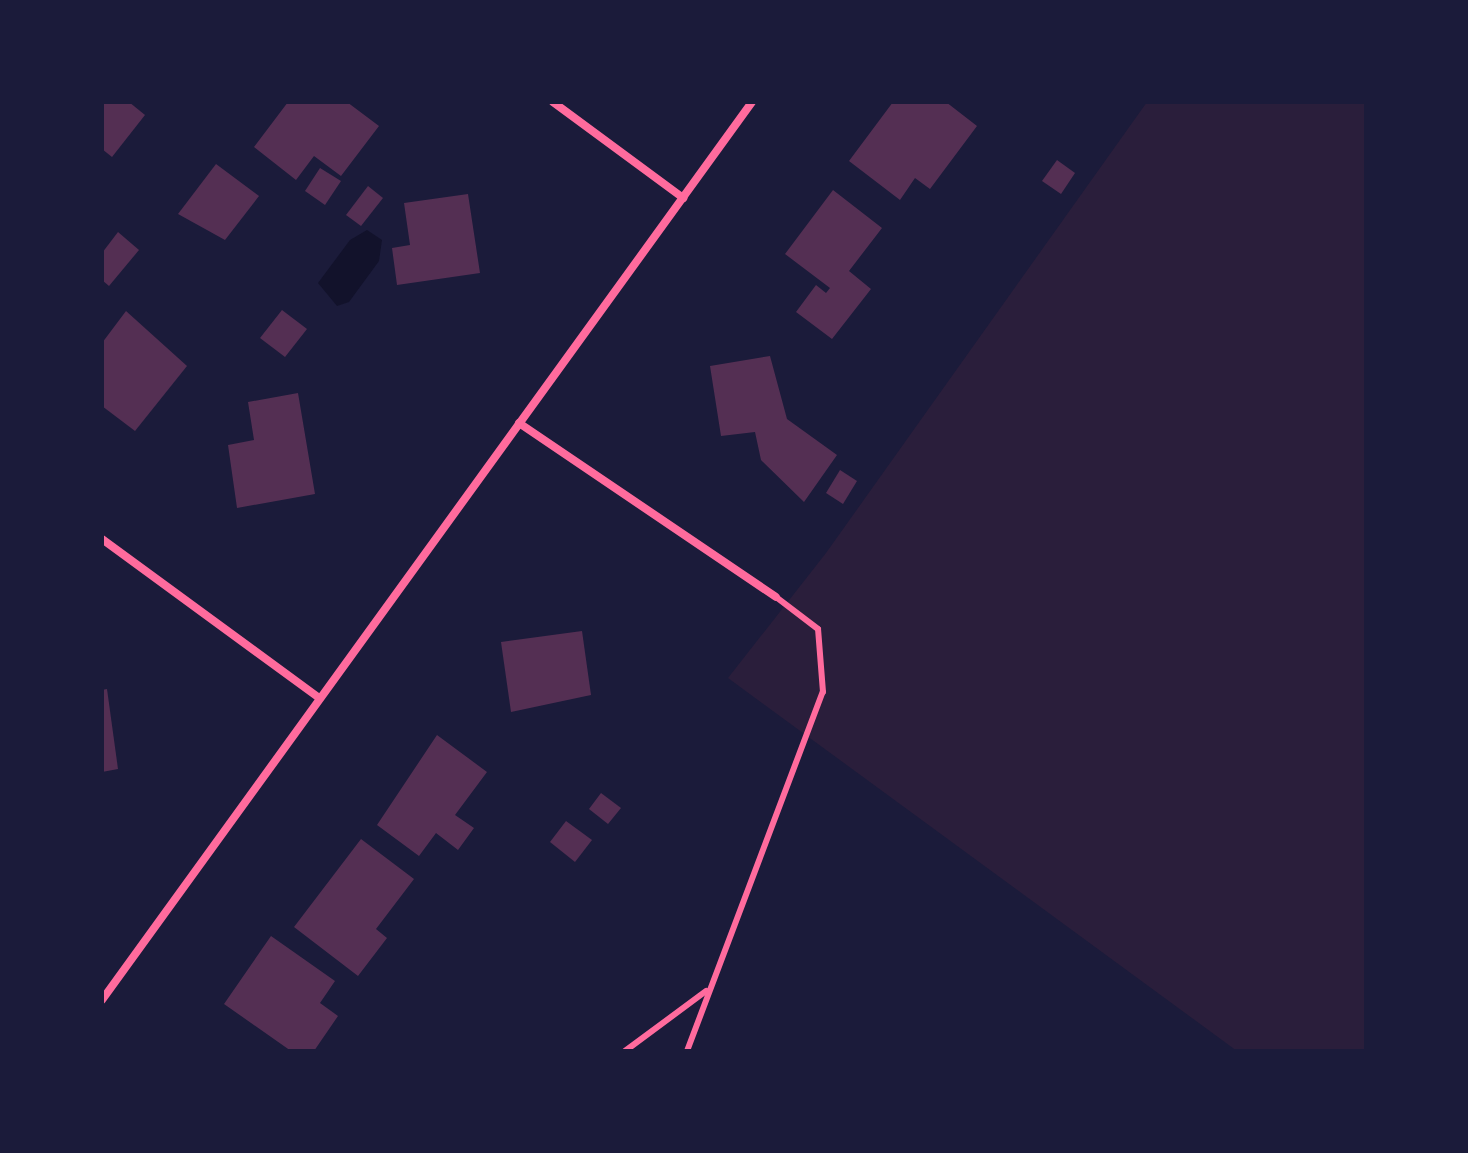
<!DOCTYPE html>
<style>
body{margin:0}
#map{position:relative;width:1468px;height:1153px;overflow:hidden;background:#1b1b3a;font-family:"DejaVu Sans",sans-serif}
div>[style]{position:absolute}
.green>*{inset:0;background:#2a1e3b}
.water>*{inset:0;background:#12122b}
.building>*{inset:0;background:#542f53}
.service>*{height:6px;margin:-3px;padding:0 3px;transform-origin:3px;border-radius:3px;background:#ff6b9d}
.minor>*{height:8px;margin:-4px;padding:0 4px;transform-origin:4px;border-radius:4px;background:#ff6b9d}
span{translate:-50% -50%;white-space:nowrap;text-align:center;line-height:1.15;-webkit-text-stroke:8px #1b1b3a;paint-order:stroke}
.frame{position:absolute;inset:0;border:104px solid #1b1b3a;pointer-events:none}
</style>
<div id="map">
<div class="green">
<div style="clip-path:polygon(1147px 102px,1366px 102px,1366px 1051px,1237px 1051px,728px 678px,826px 553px)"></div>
</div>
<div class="water">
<div style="clip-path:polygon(367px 230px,382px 240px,379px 261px,349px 302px,337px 306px,318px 283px,350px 240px)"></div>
</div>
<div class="building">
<div style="clip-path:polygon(102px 102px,129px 102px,145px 115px,112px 157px,102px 149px)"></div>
<div style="clip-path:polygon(288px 102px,347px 102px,379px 126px,341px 176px,314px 156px,296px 180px,254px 147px)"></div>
<div style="clip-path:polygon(893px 102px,946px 102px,977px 126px,930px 189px,915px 178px,900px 200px,849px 161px)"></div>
<div style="clip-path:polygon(1057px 160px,1075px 173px,1061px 194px,1042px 181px)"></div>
<div style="clip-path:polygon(216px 164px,259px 196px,225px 240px,178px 214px)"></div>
<div style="clip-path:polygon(320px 168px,341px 181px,325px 205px,305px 191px)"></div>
<div style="clip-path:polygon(368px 186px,383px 198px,361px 226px,346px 215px)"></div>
<div style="clip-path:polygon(833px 190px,882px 228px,849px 271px,871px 289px,832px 339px,796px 312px,816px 285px,826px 293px,830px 288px,785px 254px)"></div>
<div style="clip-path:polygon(468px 194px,480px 273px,397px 285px,392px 248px,410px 245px,404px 203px)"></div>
<div style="clip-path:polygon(118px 232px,139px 250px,109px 286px,102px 280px,102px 253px)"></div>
<div style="clip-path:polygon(282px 310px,307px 329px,285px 357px,260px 338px)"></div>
<div style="clip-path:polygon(126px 311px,187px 366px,135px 431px,102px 406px,102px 343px)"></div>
<div style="clip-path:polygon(770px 356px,787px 419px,837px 455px,804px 502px,761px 460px,755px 432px,721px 436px,710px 366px)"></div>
<div style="clip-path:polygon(298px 393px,315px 494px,237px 508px,228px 445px,254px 440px,248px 402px)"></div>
<div style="clip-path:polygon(840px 470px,857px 481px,843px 504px,826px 493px)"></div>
<div style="clip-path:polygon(582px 631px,591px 695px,511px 712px,501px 642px)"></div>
<div style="clip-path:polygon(107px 689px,118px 769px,102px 772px,102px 690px)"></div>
<div style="clip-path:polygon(437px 735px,487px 772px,455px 815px,474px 828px,458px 850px,436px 833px,419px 856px,377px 825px)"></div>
<div style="clip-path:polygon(601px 793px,621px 808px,608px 824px,589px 809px)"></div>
<div style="clip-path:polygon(566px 821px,592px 840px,575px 862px,550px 842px)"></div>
<div style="clip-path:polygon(361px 839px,414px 879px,376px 929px,387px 938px,358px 976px,294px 927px)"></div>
<div style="clip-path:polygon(271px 936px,335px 981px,320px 1003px,338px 1016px,314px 1051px,291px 1051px,224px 1004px)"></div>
</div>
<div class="service">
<div style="left:625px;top:1051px;width:101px;rotate:-36.5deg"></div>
<div style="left:687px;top:1051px;width:384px;rotate:-69.3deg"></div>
<div style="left:823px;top:692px;width:63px;rotate:-94.5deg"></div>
<div style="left:818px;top:629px;width:53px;rotate:-142.7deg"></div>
</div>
<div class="minor">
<div style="left:553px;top:102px;width:162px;rotate:36.4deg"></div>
<div style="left:519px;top:423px;width:310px;rotate:34.1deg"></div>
<div style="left:102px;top:539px;width:269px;rotate:36.2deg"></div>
<div style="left:102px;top:1000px;width:1109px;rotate:-54.1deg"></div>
</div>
<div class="frame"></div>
</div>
